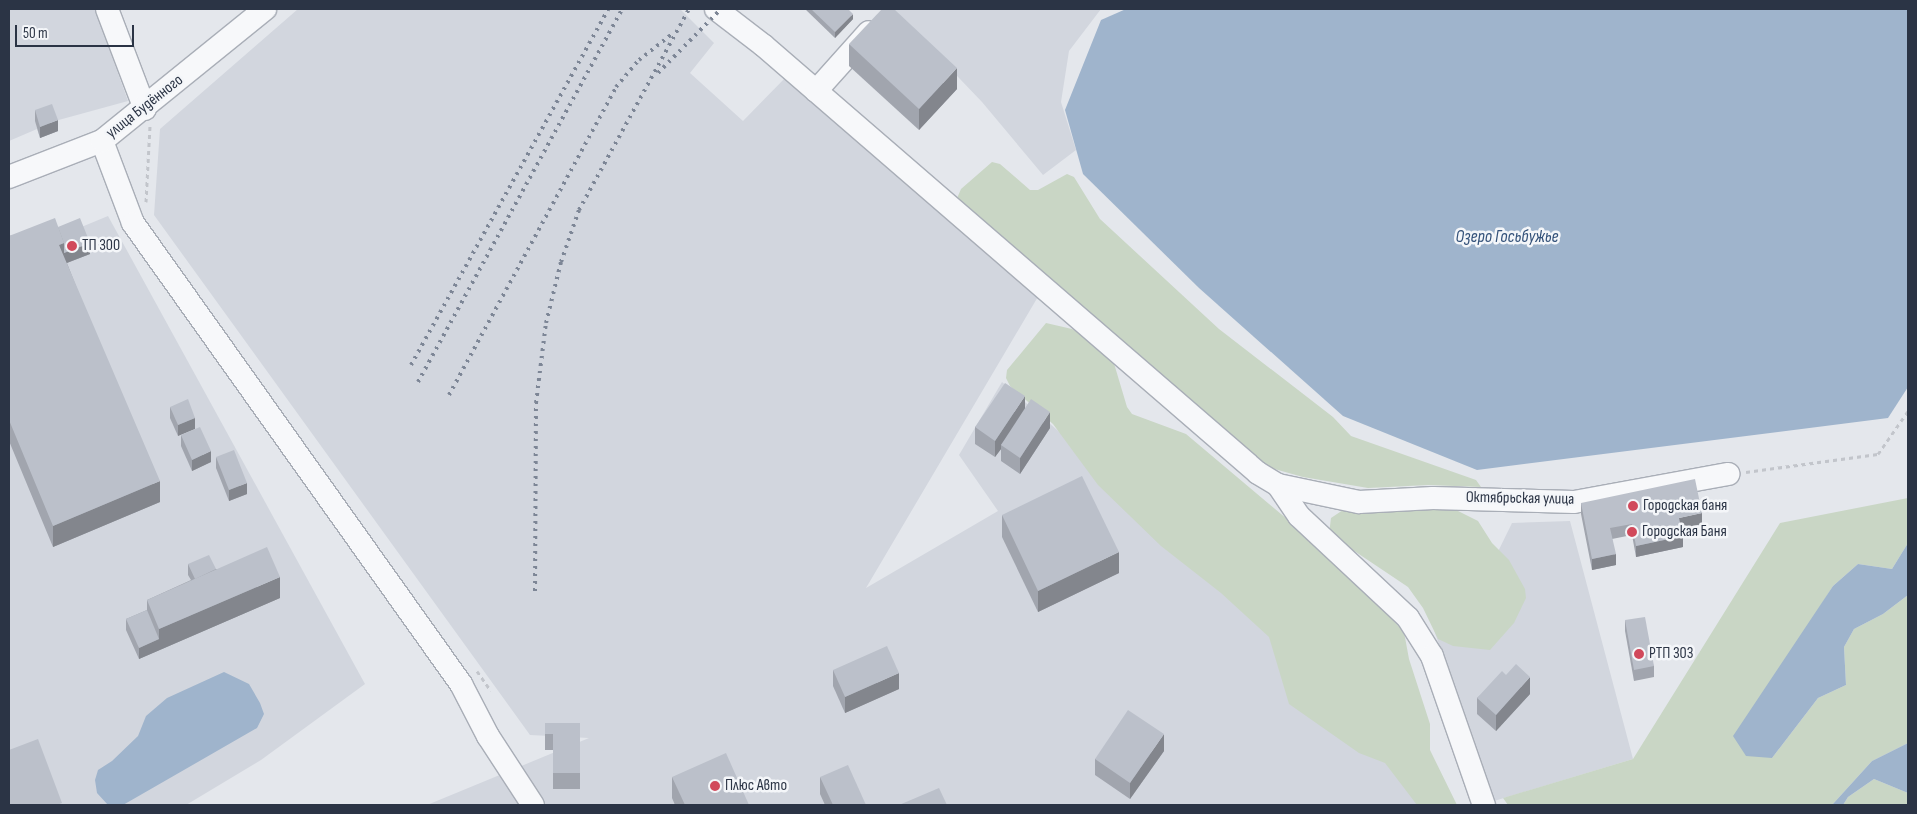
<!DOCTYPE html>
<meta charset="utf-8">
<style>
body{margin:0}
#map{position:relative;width:1917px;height:814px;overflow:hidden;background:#e4e7ec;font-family:"Sofia Sans Condensed",sans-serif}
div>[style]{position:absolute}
.built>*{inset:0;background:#d2d6de}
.green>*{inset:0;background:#c9d6c5}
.water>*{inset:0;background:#9fb4cc}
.path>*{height:3px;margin-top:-1.5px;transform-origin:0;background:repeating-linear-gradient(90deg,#c2c5cb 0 4px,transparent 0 8px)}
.roads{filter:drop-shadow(1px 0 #a9aeb7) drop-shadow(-1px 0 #a9aeb7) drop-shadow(0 1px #a9aeb7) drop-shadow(0 -1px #a9aeb7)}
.minor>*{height:22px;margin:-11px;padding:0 11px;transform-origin:11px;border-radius:11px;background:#f7f8fa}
.rail>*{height:4px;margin-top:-2px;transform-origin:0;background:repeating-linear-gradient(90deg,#7d8696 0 2.5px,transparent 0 7.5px)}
.wall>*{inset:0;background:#a1a5ae}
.shaded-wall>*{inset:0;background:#83868d}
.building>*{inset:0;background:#bbc0ca}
.dots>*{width:14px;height:14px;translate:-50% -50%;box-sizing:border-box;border:2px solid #f4f6f9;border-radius:50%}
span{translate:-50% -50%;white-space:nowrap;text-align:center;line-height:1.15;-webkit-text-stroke:5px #f4f6f9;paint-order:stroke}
.street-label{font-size:16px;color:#2b3445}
.poi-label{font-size:16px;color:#2b3445}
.left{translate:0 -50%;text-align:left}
.water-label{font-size:18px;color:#34527a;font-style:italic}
.frame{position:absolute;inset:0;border:10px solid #2b3445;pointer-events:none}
.scale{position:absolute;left:15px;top:25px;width:119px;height:22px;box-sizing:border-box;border:2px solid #2b3445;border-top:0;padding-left:6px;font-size:15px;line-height:18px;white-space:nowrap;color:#2b3445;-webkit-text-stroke:4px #f4f6f9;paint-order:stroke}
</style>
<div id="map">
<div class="built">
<div style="clip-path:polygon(9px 9px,95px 9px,128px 101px,55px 121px,58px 131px,40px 138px,37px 129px,9px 141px)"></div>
<div style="clip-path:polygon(298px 9px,680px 9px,714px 43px,690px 73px,743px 121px,788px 75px,1039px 295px,866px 588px,998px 511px,959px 455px,1002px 382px,1427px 752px,1438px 805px,427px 805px,589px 738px,530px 735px,154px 215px,160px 129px)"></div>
<div style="clip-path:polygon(893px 9px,1101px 9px,1069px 51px,1061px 102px,1076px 150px,1043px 175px,982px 102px)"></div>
<div style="clip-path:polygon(108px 216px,365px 684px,261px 760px,186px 805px,9px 805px,9px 257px)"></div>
<div style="clip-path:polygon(1570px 521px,1633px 759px,1494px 801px,1434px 630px,1490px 568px,1512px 523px)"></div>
</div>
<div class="green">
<div style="clip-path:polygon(992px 162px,1000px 164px,1030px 190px,1038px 190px,1067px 174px,1074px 177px,1100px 219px,1219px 329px,1333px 417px,1351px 436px,1476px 480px,1481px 487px,1428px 485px,1368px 488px,1303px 477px,1260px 465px,955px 203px,961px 189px)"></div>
<div style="clip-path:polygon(1046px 323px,1072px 329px,1102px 348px,1113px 360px,1127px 407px,1132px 414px,1186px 434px,1338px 562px,1404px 632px,1409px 659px,1430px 724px,1430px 750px,1457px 805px,1417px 805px,1385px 763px,1359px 753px,1289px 704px,1269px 637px,1221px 593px,1161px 546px,1098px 485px,1053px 424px,1010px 386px,1006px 378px,1007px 370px)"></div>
<div style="clip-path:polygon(1908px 498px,1908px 543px,1892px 569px,1858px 564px,1833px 586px,1791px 653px,1772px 758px,1818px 698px,1846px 685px,1844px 647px,1854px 629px,1883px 614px,1908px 595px,1908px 743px,1872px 761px,1832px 805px,1508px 805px,1503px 798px,1633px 759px,1780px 523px)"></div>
<div style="clip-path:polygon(1416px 505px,1456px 510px,1478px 521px,1492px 543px,1509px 560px,1525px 589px,1526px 598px,1514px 623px,1490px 650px,1453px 646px,1438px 639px,1423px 608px,1408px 587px,1329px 534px,1331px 518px,1343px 510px)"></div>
<div style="clip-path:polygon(1874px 779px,1908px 793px,1908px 805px,1843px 805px,1848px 797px)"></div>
</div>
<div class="water">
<div style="clip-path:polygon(1126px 9px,1908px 9px,1908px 387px,1888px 418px,1477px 470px,1343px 416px,1199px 288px,1083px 174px,1065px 110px,1101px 20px)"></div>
<div style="clip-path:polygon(1908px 543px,1908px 595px,1883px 614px,1854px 629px,1844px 647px,1846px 685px,1818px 698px,1772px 758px,1746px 756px,1733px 736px,1833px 586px,1858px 564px,1892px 569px)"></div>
<div style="clip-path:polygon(224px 672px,249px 684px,260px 703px,264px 714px,257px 728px,123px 805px,108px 805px,97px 793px,95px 780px,98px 770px,112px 761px,138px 736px,146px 716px,167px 698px)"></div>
<div style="clip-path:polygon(1908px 743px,1908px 793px,1874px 779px,1848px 797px,1843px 805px,1832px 805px,1872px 761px)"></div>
</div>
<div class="path">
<div style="left:146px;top:202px;width:76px;rotate:-87deg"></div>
<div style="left:1746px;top:472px;width:133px;rotate:-7.8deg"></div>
<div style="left:1878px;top:454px;width:52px;rotate:-55.1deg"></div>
<div style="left:477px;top:671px;width:24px;rotate:55deg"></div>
</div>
<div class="roads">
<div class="minor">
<div style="left:107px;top:9px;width:107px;rotate:69.2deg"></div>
<div style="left:716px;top:9px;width:59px;rotate:37.5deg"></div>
<div style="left:763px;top:45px;width:654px;rotate:40.85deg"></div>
<div style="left:1258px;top:473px;width:23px;rotate:31deg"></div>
<div style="left:1278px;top:485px;width:83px;rotate:11.9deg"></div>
<div style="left:1359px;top:502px;width:74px;rotate:-3.1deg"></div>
<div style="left:1433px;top:498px;width:141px;rotate:1.6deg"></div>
<div style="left:1574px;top:502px;width:157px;rotate:-10.3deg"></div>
<div style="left:816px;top:91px;width:79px;rotate:-48.1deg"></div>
<div style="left:102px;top:141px;width:88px;rotate:69.3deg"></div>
<div style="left:133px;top:223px;width:566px;rotate:54.57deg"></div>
<div style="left:461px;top:684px;width:59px;rotate:62.6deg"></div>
<div style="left:488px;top:736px;width:82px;rotate:56.9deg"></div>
<div style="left:9px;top:177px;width:100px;rotate:-21.2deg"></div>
<div style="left:102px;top:141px;width:210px;rotate:-39deg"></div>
<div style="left:1278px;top:485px;width:37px;rotate:56deg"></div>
<div style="left:1299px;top:516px;width:149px;rotate:43.1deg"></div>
<div style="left:1408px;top:618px;width:45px;rotate:57.7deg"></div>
<div style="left:1432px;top:656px;width:158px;rotate:70.8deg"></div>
</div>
</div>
<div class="rail">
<div style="left:658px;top:73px;width:90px;rotate:-45.5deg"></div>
<div style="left:411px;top:365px;width:407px;rotate:-61deg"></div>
<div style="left:418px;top:382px;width:425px;rotate:-61.3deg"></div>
<div style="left:449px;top:395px;width:350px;rotate:-61.5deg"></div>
<div style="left:616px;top:87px;width:35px;rotate:-50deg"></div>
<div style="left:639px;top:60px;width:42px;rotate:-38.2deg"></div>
<div style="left:535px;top:591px;width:188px;rotate:-89.7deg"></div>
<div style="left:536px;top:403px;width:81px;rotate:-82.9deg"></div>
<div style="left:546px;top:323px;width:63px;rotate:-76.2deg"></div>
<div style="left:561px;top:262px;width:55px;rotate:-70.9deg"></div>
<div style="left:579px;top:210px;width:229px;rotate:-61.3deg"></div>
</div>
<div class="wall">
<div style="clip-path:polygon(805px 9px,848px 9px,853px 19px,835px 38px)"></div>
<div style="clip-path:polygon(849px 44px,957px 89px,919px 130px,849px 66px)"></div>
<div style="clip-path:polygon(35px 110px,58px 131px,40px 138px,35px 121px)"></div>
<div style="clip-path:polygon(58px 227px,90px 254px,67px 263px,160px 502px,53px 547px,9px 441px,9px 236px)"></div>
<div style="clip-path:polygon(170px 407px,195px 418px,178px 436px,170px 418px)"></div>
<div style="clip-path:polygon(1025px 408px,1050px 428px,1020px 474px,1001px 461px,1001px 449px,995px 457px,975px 444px,975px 427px)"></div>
<div style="clip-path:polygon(181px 435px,211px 462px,192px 471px,181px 446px)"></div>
<div style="clip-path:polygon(216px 457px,247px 494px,229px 501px,216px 468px)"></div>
<div style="clip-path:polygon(1581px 503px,1702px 524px,1681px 529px,1683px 547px,1636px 557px,1632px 535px,1612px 539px,1616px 565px,1592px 570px,1581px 514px)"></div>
<div style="clip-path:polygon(1002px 515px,1119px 573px,1038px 612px,1002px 537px)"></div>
<div style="clip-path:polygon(188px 564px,216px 569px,280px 598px,139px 659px,126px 630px,126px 619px,147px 610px,147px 600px,191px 580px,188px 575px)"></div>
<div style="clip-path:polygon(1625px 620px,1654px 666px,1654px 677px,1634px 681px,1625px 631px)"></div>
<div style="clip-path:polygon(833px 670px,899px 689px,845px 713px,833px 686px)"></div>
<div style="clip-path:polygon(1506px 675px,1530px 694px,1496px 731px,1477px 714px,1477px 698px)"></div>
<div style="clip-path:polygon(545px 723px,580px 723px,580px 789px,553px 789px,553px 750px,545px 750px)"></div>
<div style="clip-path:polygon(1164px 751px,1130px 799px,1095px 775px,1095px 759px)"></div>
<div style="clip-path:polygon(672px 777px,749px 805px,675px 805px,672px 798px)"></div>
<div style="clip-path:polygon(820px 777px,866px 805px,825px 805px,820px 794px)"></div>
</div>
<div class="shaded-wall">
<div style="clip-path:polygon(853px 14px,853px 19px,835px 38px,835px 32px)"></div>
<div style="clip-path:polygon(957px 68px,957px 89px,919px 130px,919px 109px)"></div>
<div style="clip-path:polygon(58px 120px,58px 131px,40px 138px,40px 127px)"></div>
<div style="clip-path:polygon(64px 243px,64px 264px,59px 245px)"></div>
<div style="clip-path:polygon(90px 243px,90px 254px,64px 264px,64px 253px)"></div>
<div style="clip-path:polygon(1025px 396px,1025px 413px,1001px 445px,1001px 449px,995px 457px,995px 441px)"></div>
<div style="clip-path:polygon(1050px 412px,1050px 428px,1020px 474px,1020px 458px)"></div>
<div style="clip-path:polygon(195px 418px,195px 429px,178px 436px,178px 425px)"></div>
<div style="clip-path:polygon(211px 451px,211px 462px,192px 471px,192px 460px)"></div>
<div style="clip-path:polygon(160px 481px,160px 502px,53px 547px,53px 526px)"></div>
<div style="clip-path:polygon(247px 483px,247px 494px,229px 501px,229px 490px)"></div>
<div style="clip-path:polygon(1702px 513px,1702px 524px,1679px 529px,1679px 518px)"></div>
<div style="clip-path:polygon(1683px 536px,1683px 547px,1636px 557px,1636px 546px)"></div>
<div style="clip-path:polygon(1119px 552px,1119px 573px,1038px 612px,1038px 591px)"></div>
<div style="clip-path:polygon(1616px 554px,1616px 565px,1592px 570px,1592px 559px)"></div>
<div style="clip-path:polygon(280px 577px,280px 598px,139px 659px,139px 648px,159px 639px,159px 629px)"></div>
<div style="clip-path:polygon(899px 673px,899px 689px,845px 713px,845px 697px)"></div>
<div style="clip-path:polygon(1530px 677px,1530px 694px,1496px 731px,1496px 715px)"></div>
<div style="clip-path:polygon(1164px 734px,1164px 751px,1130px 799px,1130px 783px)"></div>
</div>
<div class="building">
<div style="clip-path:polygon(811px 9px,848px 9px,853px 14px,835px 32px)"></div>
<div style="clip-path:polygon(882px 9px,894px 9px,957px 68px,919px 109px,849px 44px)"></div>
<div style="clip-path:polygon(52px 104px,58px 120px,40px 127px,35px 110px)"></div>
<div style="clip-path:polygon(55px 218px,64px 243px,59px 245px,160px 481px,53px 526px,9px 420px,9px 236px)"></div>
<div style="clip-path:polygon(80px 218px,90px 243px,64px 253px,64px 243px,58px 227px)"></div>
<div style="clip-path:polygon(1005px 383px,1025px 396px,995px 441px,975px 427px)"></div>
<div style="clip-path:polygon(188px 399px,195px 418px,178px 425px,170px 407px)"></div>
<div style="clip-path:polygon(1031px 399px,1050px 412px,1020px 458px,1001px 445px)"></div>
<div style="clip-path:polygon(200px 427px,211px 451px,192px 460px,181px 435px)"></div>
<div style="clip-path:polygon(234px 450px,247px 483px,229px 490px,216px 457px)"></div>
<div style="clip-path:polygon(1082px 476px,1119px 552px,1038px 591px,1002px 515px)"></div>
<div style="clip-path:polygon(1695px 479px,1702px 513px,1679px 518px,1683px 536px,1636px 546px,1632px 524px,1610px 528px,1616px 554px,1592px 559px,1581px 503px)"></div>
<div style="clip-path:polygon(267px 547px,280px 577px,159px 629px,147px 600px)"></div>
<div style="clip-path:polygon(209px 555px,216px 569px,195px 579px,188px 564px)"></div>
<div style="clip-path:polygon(147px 610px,159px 639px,139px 648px,126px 619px)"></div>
<div style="clip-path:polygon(1645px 617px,1654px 666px,1634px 670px,1625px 620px)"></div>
<div style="clip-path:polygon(887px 646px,899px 673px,845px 697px,833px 670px)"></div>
<div style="clip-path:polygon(1516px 664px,1530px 677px,1496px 715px,1477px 698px,1502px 671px,1506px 675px)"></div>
<div style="clip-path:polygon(1128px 710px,1164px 734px,1130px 783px,1095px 759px)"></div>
<div style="clip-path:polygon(545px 723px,580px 723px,580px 773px,553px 773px,553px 734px,545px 734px)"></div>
<div style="clip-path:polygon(38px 739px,62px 803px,57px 805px,9px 805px,9px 750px)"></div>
<div style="clip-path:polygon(726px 753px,749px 805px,685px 805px,672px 777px)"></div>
<div style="clip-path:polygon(848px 765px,866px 805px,833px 805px,820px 777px)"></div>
<div style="clip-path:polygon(939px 788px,947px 805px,899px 805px)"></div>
</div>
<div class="dots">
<div style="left:72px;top:246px;background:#d1495b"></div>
<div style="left:1633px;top:506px;background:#d1495b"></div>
<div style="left:1632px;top:532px;background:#d1495b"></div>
<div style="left:1639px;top:654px;background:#d1495b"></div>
<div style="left:715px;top:786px;background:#d1495b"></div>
</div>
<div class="street-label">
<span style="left:145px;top:107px;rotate:-38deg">улица Будённого</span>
<span style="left:1520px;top:499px;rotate:1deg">Октябрьская улица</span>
</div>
<div class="poi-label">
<span class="left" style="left:82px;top:246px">ТП 300</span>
<span class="left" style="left:1643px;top:506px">Городская баня</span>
<span class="left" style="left:1642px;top:532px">Городская Баня</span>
<span class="left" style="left:1649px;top:654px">РТП 303</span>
<span class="left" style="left:725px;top:786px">Плюс Авто</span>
</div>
<div class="water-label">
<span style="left:1507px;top:237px">Озеро Госьбужье</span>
</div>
<div class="frame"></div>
<div class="scale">50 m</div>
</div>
